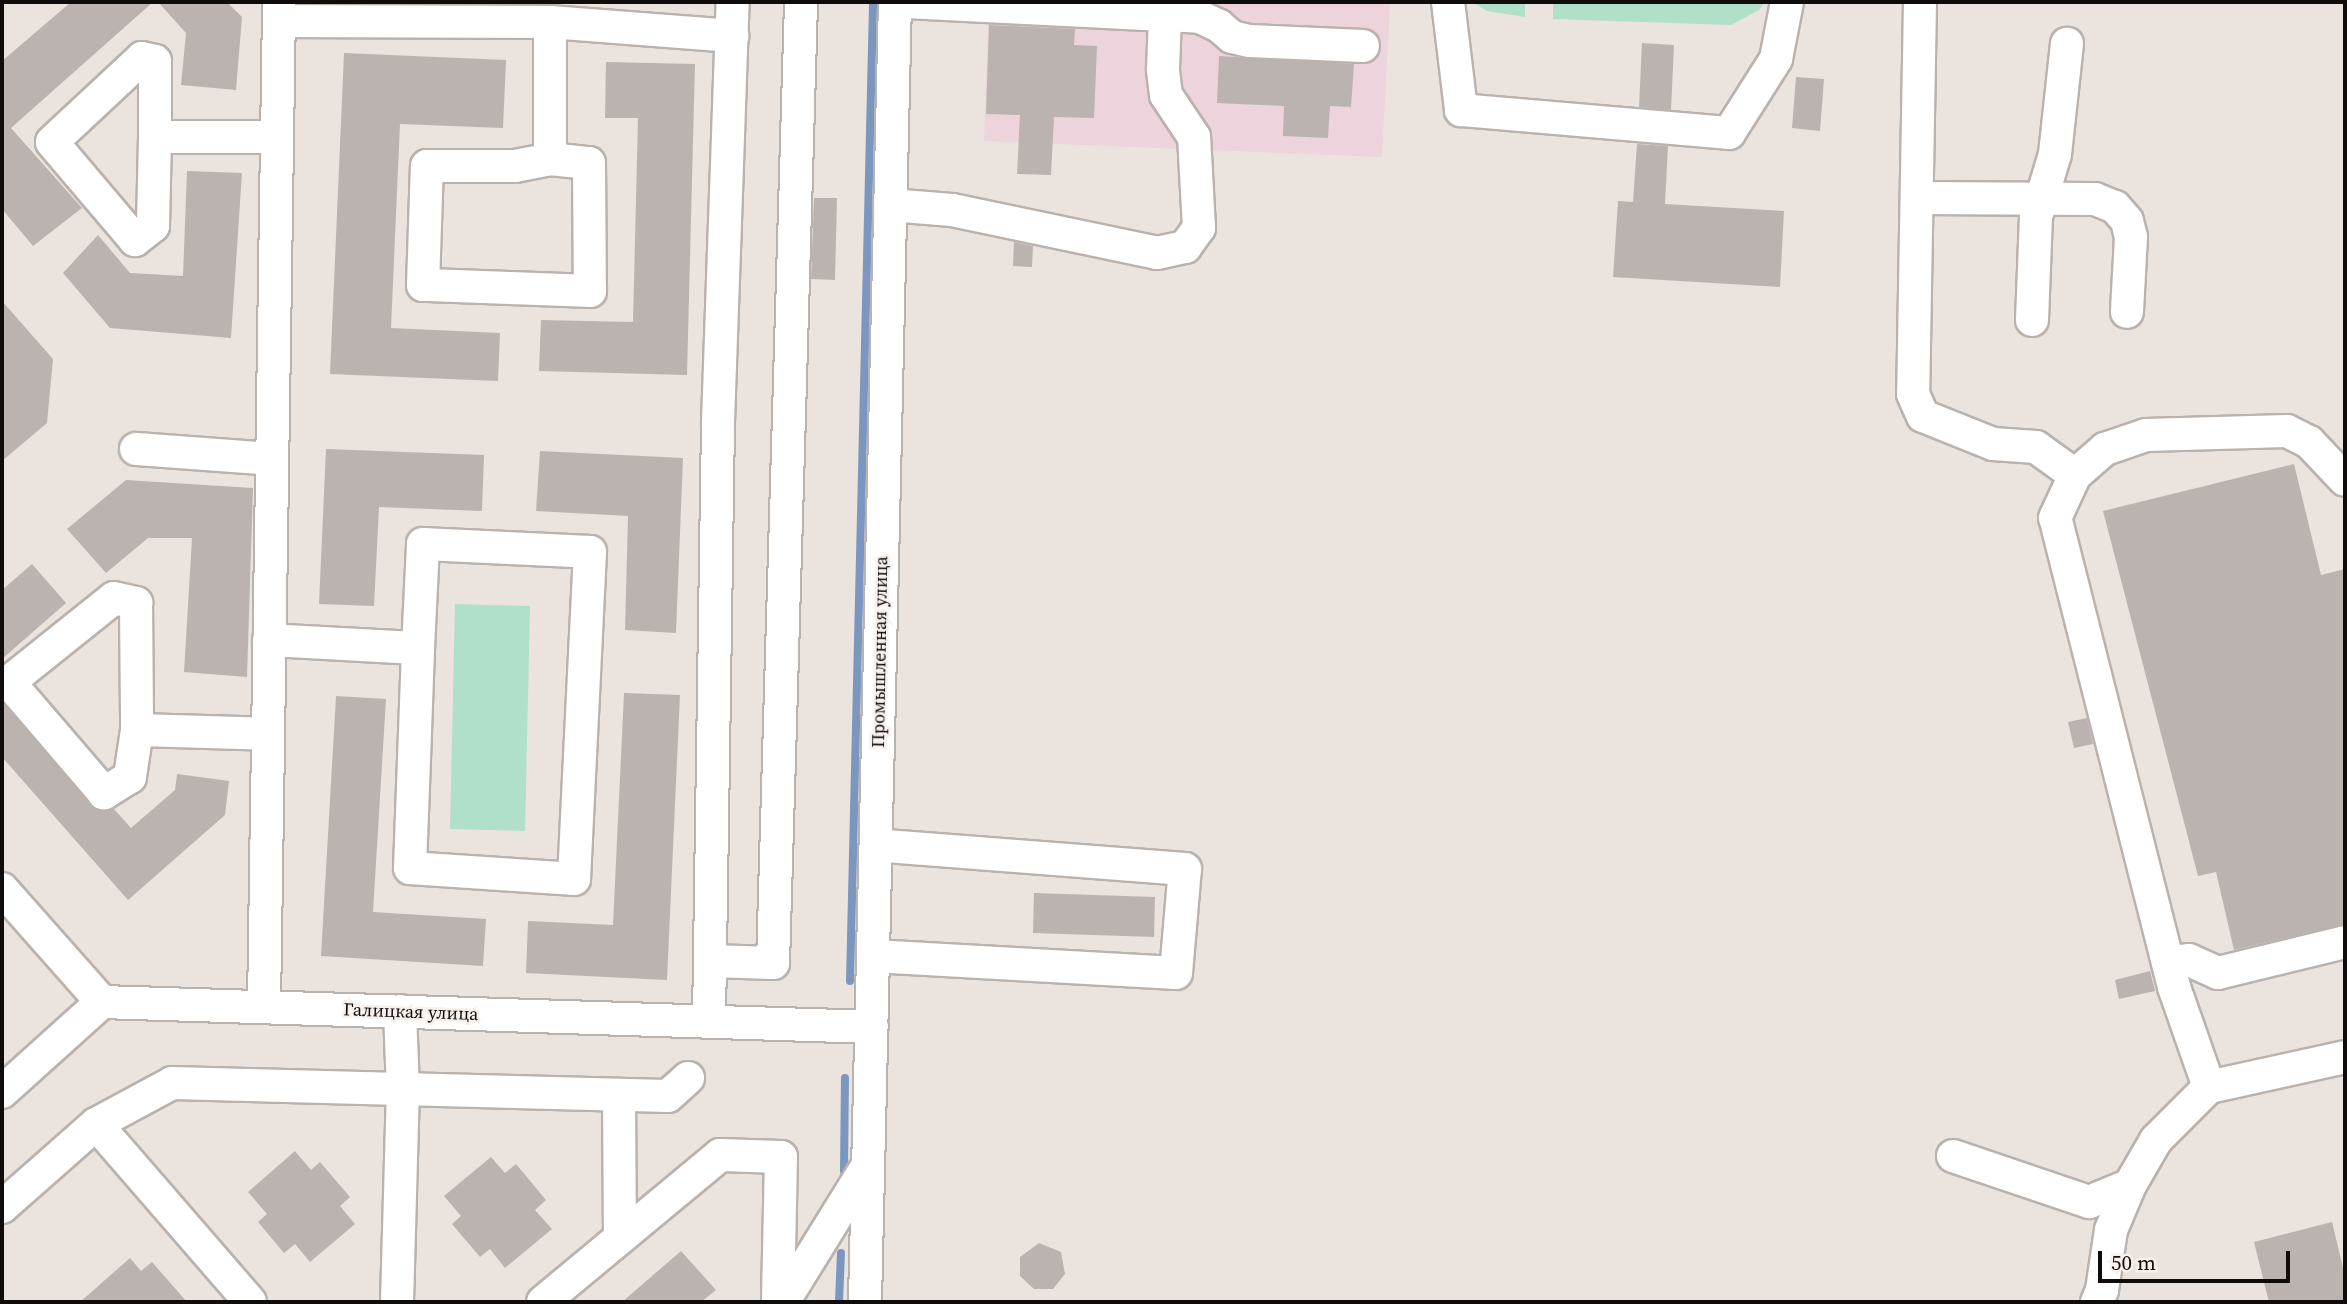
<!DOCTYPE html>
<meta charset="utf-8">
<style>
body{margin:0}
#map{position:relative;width:2347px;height:1304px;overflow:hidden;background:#ebe3de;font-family:"Source Serif 4",serif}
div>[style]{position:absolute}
.commercial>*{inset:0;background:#ecd3dc}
.green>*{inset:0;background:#b0e0c9}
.stream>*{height:8px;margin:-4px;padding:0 4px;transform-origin:4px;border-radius:4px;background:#7b97bf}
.building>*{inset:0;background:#bbb3af}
.roads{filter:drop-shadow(2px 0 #bab2ad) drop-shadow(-2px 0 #bab2ad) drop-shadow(0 2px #bab2ad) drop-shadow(0 -2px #bab2ad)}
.minor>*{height:32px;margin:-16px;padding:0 16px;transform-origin:16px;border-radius:16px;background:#fff}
span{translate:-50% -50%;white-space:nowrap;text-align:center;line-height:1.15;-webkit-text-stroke:5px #f8f0eb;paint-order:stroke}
.street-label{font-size:18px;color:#0f0c0b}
.frame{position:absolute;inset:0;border:4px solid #0f0c0b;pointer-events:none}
.scale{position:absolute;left:2098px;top:1251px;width:192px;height:32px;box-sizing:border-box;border:4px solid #0f0c0b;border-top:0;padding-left:9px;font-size:21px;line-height:24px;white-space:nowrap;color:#0f0c0b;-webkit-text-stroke:5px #f8f0eb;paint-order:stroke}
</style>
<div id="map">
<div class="commercial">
<div style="clip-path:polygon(989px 2px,1390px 2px,1382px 157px,984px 141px)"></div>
</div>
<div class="green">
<div style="clip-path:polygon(1472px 2px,1525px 2px,1525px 17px,1487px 11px)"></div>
<div style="clip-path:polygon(1553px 2px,1765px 2px,1759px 10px,1731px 25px,1553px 19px)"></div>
<div style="clip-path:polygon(455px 604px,530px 606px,525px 831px,450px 829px)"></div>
</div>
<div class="stream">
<div style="left:850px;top:981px;width:979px;rotate:-88.65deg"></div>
<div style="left:844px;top:1171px;width:93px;rotate:-89.4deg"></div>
<div style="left:839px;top:1302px;width:49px;rotate:-87.7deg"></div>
</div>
<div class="building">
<div style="clip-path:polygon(71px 2px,153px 2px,11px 128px,82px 208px,33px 246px,2px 209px,2px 61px)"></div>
<div style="clip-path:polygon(158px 2px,227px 2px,242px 17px,236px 90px,181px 85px,186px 33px)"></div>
<div style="clip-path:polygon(989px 25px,1075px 29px,1074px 45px,1097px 46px,1094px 118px,1054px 117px,1051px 175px,1017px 174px,1020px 115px,986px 114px)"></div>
<div style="clip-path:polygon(1642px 43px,1674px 45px,1671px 110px,1639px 107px)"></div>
<div style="clip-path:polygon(344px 53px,506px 60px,503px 128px,400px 124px,391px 328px,500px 333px,498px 381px,330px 374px)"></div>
<div style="clip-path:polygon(1219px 56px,1354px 64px,1351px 107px,1330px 106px,1328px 138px,1283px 136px,1284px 106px,1217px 103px)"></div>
<div style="clip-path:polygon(606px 62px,695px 64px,687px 375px,539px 371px,541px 320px,633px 322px,638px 118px,605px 118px)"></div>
<div style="clip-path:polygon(1796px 77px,1824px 79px,1820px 131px,1792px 128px)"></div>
<div style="clip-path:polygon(1637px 144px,1668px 146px,1665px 204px,1784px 211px,1780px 287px,1613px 277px,1618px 201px,1633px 202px)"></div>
<div style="clip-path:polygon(187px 171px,242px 173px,231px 338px,110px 328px,63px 273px,98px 235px,130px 273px,183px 276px)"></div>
<div style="clip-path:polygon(814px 198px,837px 198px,835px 280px,811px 279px)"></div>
<div style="clip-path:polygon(1014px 242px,1033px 246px,1032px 267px,1013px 266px)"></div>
<div style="clip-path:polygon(2px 301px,53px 359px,47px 423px,2px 461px)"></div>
<div style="clip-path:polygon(326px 449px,484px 455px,482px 511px,379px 507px,374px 606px,319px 604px)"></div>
<div style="clip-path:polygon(540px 451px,683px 458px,676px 633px,625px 630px,628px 516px,536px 511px)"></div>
<div style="clip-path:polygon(2294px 464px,2321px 575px,2345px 569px,2345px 924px,2234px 950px,2216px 872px,2198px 876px,2103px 511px)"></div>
<div style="clip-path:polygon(126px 480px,253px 488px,247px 677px,184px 672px,192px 538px,148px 538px,106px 573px,67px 529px)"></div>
<div style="clip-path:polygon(32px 564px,66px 603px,2px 659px,2px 590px)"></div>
<div style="clip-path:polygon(624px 693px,680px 695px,667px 980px,526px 973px,528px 921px,613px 925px)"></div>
<div style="clip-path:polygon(336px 696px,386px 699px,373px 912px,486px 919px,483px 966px,321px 956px)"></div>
<div style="clip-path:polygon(2px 702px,90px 805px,105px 811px,114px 809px,131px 828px,175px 790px,177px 774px,229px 781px,225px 815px,128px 900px,2px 757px)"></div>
<div style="clip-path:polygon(2087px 718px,2093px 744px,2074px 748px,2068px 722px)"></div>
<div style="clip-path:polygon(1034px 893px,1155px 897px,1154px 937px,1033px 933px)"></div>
<div style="clip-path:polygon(2150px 971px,2155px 991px,2119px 999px,2115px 980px)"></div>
<div style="clip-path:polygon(295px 1151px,311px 1170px,320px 1162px,350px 1197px,340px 1206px,355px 1224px,310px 1262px,295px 1244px,284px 1253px,258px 1222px,267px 1214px,248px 1192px)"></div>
<div style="clip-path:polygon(491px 1157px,505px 1173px,516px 1164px,546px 1200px,535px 1210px,552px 1229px,505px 1268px,490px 1249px,480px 1257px,452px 1224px,461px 1216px,444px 1196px)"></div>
<div style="clip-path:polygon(2332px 1222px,2345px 1276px,2345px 1302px,2269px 1302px,2254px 1242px)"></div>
<div style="clip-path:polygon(1039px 1243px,1061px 1252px,1065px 1274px,1053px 1289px,1034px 1289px,1020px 1276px,1020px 1257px)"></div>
<div style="clip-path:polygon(681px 1251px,716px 1290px,701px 1302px,622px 1302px)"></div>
<div style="clip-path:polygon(130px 1258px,141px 1271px,152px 1262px,187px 1302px,80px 1302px)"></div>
</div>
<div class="roads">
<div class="minor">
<div style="left:906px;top:2px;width:294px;rotate:2.9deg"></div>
<div style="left:1200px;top:17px;width:21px;rotate:25deg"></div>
<div style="left:1219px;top:26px;width:17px;rotate:40deg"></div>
<div style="left:1232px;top:37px;width:18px;rotate:13deg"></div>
<div style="left:1250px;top:41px;width:113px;rotate:2.5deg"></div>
<div style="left:1448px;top:2px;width:109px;rotate:83.1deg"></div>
<div style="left:1461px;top:110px;width:269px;rotate:4.9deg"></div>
<div style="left:1729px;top:133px;width:88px;rotate:-57.6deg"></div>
<div style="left:1776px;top:59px;width:58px;rotate:-79.1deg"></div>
<div style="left:1920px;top:2px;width:392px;rotate:91deg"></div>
<div style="left:1913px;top:394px;width:24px;rotate:66deg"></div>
<div style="left:1923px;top:416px;width:75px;rotate:21.8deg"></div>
<div style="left:1993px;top:444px;width:43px;rotate:4deg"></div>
<div style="left:2036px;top:447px;width:48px;rotate:35.7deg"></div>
<div style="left:279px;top:21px;width:271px;rotate:0.2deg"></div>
<div style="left:550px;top:22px;width:183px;rotate:4.4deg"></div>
<div style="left:155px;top:137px;width:89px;rotate:91.3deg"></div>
<div style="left:153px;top:226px;width:23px;rotate:142deg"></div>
<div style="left:135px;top:240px;width:128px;rotate:-130.3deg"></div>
<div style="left:52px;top:142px;width:123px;rotate:-43deg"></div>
<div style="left:142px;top:58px;width:13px;rotate:13deg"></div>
<div style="left:155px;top:61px;width:76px;rotate:90deg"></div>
<div style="left:155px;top:137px;width:122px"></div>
<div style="left:550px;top:159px;width:39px;rotate:6deg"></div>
<div style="left:589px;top:163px;width:128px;rotate:89.6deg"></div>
<div style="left:590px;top:291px;width:167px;rotate:-177.9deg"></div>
<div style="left:423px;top:285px;width:119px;rotate:-88.1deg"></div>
<div style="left:427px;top:166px;width:88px"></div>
<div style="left:515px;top:166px;width:36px;rotate:-11deg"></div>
<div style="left:550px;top:159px;width:137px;rotate:-90deg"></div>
<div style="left:1917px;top:198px;width:178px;rotate:0.3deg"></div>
<div style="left:2095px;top:199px;width:22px;rotate:22deg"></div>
<div style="left:2115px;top:207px;width:18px;rotate:49deg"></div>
<div style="left:2127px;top:221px;width:16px;rotate:76deg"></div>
<div style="left:2131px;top:237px;width:75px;rotate:93.1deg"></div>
<div style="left:890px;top:205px;width:62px;rotate:4.6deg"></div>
<div style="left:952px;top:210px;width:209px;rotate:11.8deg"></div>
<div style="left:1157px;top:253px;width:29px;rotate:-12deg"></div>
<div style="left:1185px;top:247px;width:24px;rotate:-54deg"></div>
<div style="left:1199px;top:228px;width:91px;rotate:-93.1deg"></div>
<div style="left:1194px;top:137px;width:50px;rotate:-123.7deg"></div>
<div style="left:1166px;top:95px;width:26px;rotate:-97deg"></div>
<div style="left:1163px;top:69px;width:53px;rotate:-87.8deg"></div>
<div style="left:2032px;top:320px;width:103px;rotate:-87.8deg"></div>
<div style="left:2036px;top:217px;width:66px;rotate:-73.2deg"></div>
<div style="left:2055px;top:154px;width:111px;rotate:-83.8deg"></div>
<div style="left:136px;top:449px;width:136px;rotate:4.2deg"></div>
<div style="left:269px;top:640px;width:149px;rotate:3.1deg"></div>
<div style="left:418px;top:648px;width:104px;rotate:-87.2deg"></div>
<div style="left:423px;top:544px;width:167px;rotate:2.7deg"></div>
<div style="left:590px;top:552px;width:327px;rotate:92.8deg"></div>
<div style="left:574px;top:879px;width:164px;rotate:-176.2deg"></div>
<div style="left:410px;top:868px;width:220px;rotate:-87.9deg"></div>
<div style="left:137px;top:730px;width:48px;rotate:98.5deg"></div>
<div style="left:130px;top:777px;width:31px;rotate:148deg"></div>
<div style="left:104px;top:793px;width:146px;rotate:-130.6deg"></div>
<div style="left:9px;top:682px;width:134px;rotate:-38.7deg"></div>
<div style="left:114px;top:598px;width:23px;rotate:13deg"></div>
<div style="left:136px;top:603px;width:127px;rotate:89.5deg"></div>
<div style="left:137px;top:730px;width:131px;rotate:1.7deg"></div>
<div style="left:2px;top:889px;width:151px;rotate:48.5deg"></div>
<div style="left:102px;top:1002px;width:770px;rotate:1.86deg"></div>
<div style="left:873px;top:956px;width:303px;rotate:3.2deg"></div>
<div style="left:1176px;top:973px;width:104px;rotate:-85.1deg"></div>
<div style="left:1185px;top:869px;width:310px;rotate:-175.6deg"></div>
<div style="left:710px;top:961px;width:63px;rotate:1.8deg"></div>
<div style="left:773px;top:963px;width:961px;rotate:-88.33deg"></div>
<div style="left:2168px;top:962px;width:21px;rotate:-5deg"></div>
<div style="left:2189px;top:960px;width:32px;rotate:24deg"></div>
<div style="left:2218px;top:973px;width:131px;rotate:-13.7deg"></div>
<div style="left:264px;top:1007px;width:1005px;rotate:-89.14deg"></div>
<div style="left:709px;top:1022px;width:600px;rotate:-89.14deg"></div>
<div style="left:718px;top:422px;width:420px;rotate:-88deg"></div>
<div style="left:2209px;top:1087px;width:106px;rotate:-109.3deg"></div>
<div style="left:2174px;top:987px;width:484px;rotate:-104.2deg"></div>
<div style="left:2055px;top:518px;width:47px;rotate:-65.1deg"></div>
<div style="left:2075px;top:475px;width:40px;rotate:-41deg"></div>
<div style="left:2105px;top:449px;width:43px;rotate:-18.9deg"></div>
<div style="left:2146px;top:435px;width:141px;rotate:-1.6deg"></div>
<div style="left:2287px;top:431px;width:25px;rotate:27deg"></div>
<div style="left:2309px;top:442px;width:52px;rotate:46.5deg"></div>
<div style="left:2209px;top:1087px;width:139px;rotate:-12.4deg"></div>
<div style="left:2px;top:1092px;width:135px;rotate:-42deg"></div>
<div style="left:619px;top:1096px;width:142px;rotate:89.6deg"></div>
<div style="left:96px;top:1124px;width:235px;rotate:49.1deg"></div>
<div style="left:1953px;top:1156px;width:144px;rotate:18.7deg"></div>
<div style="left:2089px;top:1202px;width:44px;rotate:-22.5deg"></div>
<div style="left:2px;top:1207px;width:125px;rotate:-41.4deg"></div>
<div style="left:96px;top:1124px;width:86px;rotate:-28.3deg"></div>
<div style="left:172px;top:1083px;width:496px;rotate:1.5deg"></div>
<div style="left:668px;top:1096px;width:27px;rotate:-42deg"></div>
<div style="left:397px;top:1302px;width:212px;rotate:-88.4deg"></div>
<div style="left:403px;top:1090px;width:79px;rotate:-92.2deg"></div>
<div style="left:543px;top:1302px;width:230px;rotate:-39.7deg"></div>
<div style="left:720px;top:1155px;width:61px;rotate:1.9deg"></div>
<div style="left:781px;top:1157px;width:145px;rotate:91.2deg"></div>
<div style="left:783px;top:1302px;width:161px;rotate:-58.2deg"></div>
<div style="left:865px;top:1302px;width:1300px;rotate:-88.68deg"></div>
<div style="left:2097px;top:1302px;width:13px;rotate:-67deg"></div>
<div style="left:2102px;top:1290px;width:61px;rotate:-81.5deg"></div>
<div style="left:2111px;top:1230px;width:49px;rotate:-67.1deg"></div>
<div style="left:2130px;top:1185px;width:52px;rotate:-60deg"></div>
<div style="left:2156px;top:1140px;width:75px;rotate:-45deg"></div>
</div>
</div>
<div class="street-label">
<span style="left:880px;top:652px;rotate:-89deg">Промышленная улица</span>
<span style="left:411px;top:1012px;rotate:2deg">Галицкая улица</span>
</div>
<div class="frame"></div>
<div class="scale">50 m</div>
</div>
